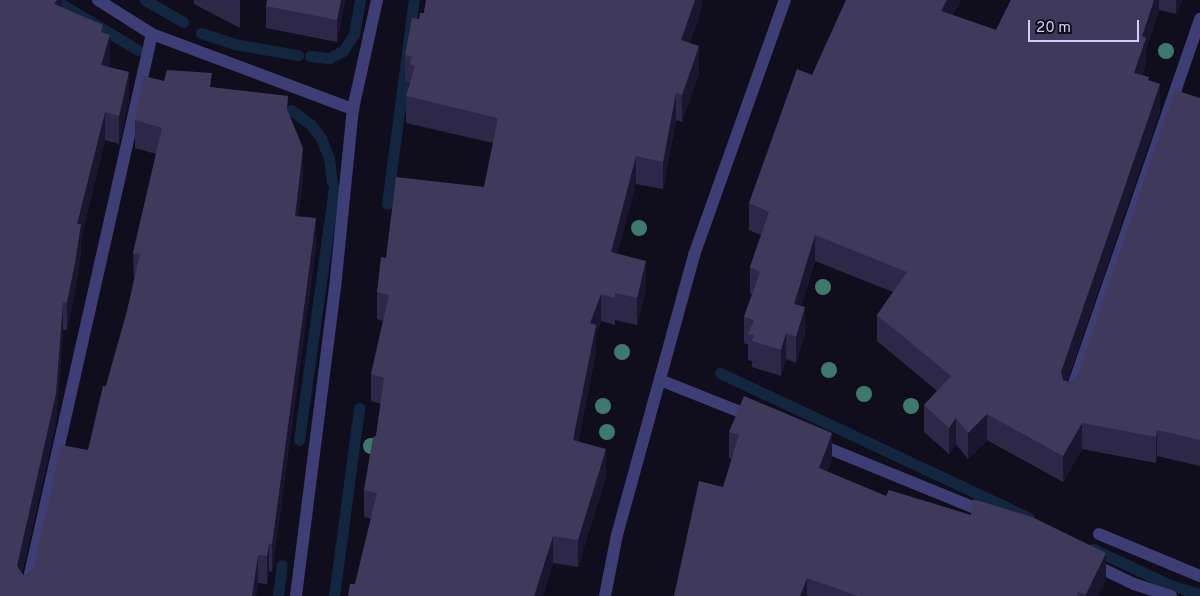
<!DOCTYPE html>
<style>
body{margin:0}
#map{position:relative;width:1200px;height:596px;overflow:hidden;background:#100e1c;font-family:Overpass,sans-serif}
div>[style]{position:absolute}
.stream>*{height:11px;margin:-5.5px;padding:0 5.5px;transform-origin:5.5px;border-radius:5.5px;background:#132640}
.street>*{height:12px;margin:-6px;padding:0 6px;transform-origin:6px;border-radius:6px;background:#3e3e76}
.trees>*{width:16px;height:16px;margin:-8px;border-radius:50%;background:#3e796e}
.wall>*{inset:0;background:#2d2848}
.shaded-wall>*{inset:0;background:#1a162f}
.building>*{inset:0;background:#3f3a5b}
span{translate:-50% -50%;white-space:nowrap;text-align:center;line-height:1.15;-webkit-text-stroke:4px #100e1c;paint-order:stroke}
.scale{position:absolute;left:1028px;top:20px;width:111px;height:22px;box-sizing:border-box;border:2px solid #d1cef9;border-top:0;padding-left:6px;font-size:15px;line-height:18px;white-space:nowrap;color:#d1cef9;-webkit-text-stroke:4px #100e1c;paint-order:stroke}
</style>
<div id="map">
<div class="stream">
<div style="left:55px;top:0;width:97px;rotate:31.1deg"></div>
<div style="left:145px;top:0;width:44px;rotate:30.1deg"></div>
<div style="left:201px;top:33px;width:35px;rotate:18deg"></div>
<div style="left:234px;top:44px;width:65px;rotate:9.8deg"></div>
<div style="left:310px;top:56px;width:19px;rotate:6deg"></div>
<div style="left:329px;top:58px;width:16px;rotate:-27deg"></div>
<div style="left:343px;top:51px;width:20px;rotate:-57deg"></div>
<div style="left:354px;top:34px;width:35px;rotate:-80deg"></div>
<div style="left:291px;top:110px;width:24px;rotate:36deg"></div>
<div style="left:310px;top:124px;width:18px;rotate:52deg"></div>
<div style="left:321px;top:138px;width:22px;rotate:69deg"></div>
<div style="left:329px;top:159px;width:23px;rotate:83deg"></div>
<div style="left:387px;top:204px;width:206px;rotate:-82.5deg"></div>
<div style="left:720px;top:373px;width:341px;rotate:25.1deg"></div>
<div style="left:299px;top:440px;width:254px;rotate:-82.1deg"></div>
<div style="left:1093px;top:549px;width:85px;rotate:25.1deg"></div>
<div style="left:1170px;top:585px;width:31px;rotate:17deg"></div>
<div style="left:278px;top:596px;width:31px;rotate:-83deg"></div>
<div style="left:334px;top:596px;width:190px;rotate:-82.4deg"></div>
</div>
<div class="street">
<div style="left:98px;top:0;width:64px;rotate:32.2deg"></div>
<div style="left:152px;top:34px;width:215px;rotate:20.5deg"></div>
<div style="left:660px;top:380px;width:100px;rotate:21.7deg"></div>
<div style="left:1071px;top:392px;width:395px;rotate:-70.9deg"></div>
<div style="left:818px;top:444px;width:183px;rotate:22.2deg"></div>
<div style="left:1099px;top:534px;width:109px;rotate:22.6deg"></div>
<div style="left:1090px;top:563px;width:49px;rotate:25.5deg"></div>
<div style="left:1134px;top:584px;width:39px;rotate:18deg"></div>
<div style="left:25px;top:596px;width:576px;rotate:-77.27deg"></div>
<div style="left:296px;top:596px;width:321px;rotate:-82.8deg"></div>
<div style="left:336px;top:278px;width:170px;rotate:-84.3deg"></div>
<div style="left:353px;top:109px;width:112px;rotate:-77.6deg"></div>
<div style="left:605px;top:596px;width:62px;rotate:-78.9deg"></div>
<div style="left:617px;top:535px;width:290px;rotate:-74.6deg"></div>
<div style="left:694px;top:255px;width:271px;rotate:-70.4deg"></div>
</div>
<div class="trees">
<div style="left:1166px;top:51px"></div>
<div style="left:639px;top:228px"></div>
<div style="left:823px;top:287px"></div>
<div style="left:622px;top:352px"></div>
<div style="left:829px;top:370px"></div>
<div style="left:864px;top:394px"></div>
<div style="left:603px;top:406px"></div>
<div style="left:911px;top:406px"></div>
<div style="left:607px;top:432px"></div>
<div style="left:371px;top:446px"></div>
</div>
<div class="wall">
<div style="clip-path:polygon(62px 0,62px 7px,103px 33px,110px 63px,109px 67px,129px 100px,119px 144px,105px 140px,81px 239px,81px 252px,75px 291px,67px 330px,63px 330px,56px 422px,22px 573px,24px 576px,33px 570px,88px 450px,127px 311px,134px 281px,133px 253px,156px 154px,135px 148px,135px 120px,164px 81px,212px 87px,288px 113px,303px 176px,298px 216px,316px 246px,272px 572px,269px 571px,267px 584px,258px 583px,256px 596px,0 596px)"></div>
<div style="clip-path:polygon(194px 0,240px 0,240px 28px,194px 4px)"></div>
<div style="clip-path:polygon(345px 0,337px 42px,266px 28px,266px 6px)"></div>
<div style="clip-path:polygon(426px 0,702px 0,701px 10px,690px 42px,699px 73px,682px 122px,676px 120px,663px 189px,636px 184px,617px 254px,646px 288px,637px 325px,615px 320px,615px 325px,601px 321px,596px 333px,596px 352px,578px 442px,606px 476px,578px 567px,553px 563px,543px 596px,348px 596px,355px 584px,371px 519px,364px 517px,364px 490px,376px 436px,381px 404px,371px 401px,371px 374px,383px 321px,377px 319px,377px 292px,386px 258px,484px 187px,493px 143px,406px 123px,406px 96px,410px 83px,405px 82px,405px 55px,419px 19px,424px 13px)"></div>
<div style="clip-path:polygon(961px 0,953px 15px,996px 30px,1011px 0,1183px 0,1176px 14px,1159px 10px,1146px 49px,1146px 64px,1142px 75px,1149px 81px,1160px 111px,1067px 381px,1071px 383px,1077px 377px,1200px 98px,1200px 466px,1157px 456px,1156px 463px,1082px 449px,1063px 482px,987px 440px,968px 459px,956px 444px,949px 454px,924px 432px,924px 405px,937px 391px,877px 341px,877px 315px,893px 292px,815px 261px,801px 306px,805px 333px,796px 363px,786px 359px,781px 376px,752px 367px,752px 361px,748px 360px,748px 345px,744px 343px,744px 317px,752px 294px,750px 294px,750px 267px,761px 235px,749px 230px,749px 203px,812px 75px)"></div>
<div style="clip-path:polygon(729px 432px,832px 459px,827px 472px,886px 496px,1106px 579px,1098px 596px,674px 596px,723px 487px,732px 459px,729px 458px)"></div>
</div>
<div class="shaded-wall">
<div style="clip-path:polygon(57px 0,62px 0,62px 18px,54px 4px)"></div>
<div style="clip-path:polygon(341px 0,345px 0,337px 42px,337px 20px)"></div>
<div style="clip-path:polygon(695px 0,702px 0,701px 10px,681px 67px,681px 40px)"></div>
<div style="clip-path:polygon(947px 0,961px 0,941px 37px,941px 11px)"></div>
<div style="clip-path:polygon(1154px 0,1159px 0,1159px 10px,1146px 49px,1146px 64px,1134px 99px,1134px 73px,1142px 36px)"></div>
<div style="clip-path:polygon(1176px 0,1183px 0,1176px 14px)"></div>
<div style="clip-path:polygon(110px 35px,110px 63px,101px 93px,101px 65px)"></div>
<div style="clip-path:polygon(699px 46px,699px 73px,682px 122px,682px 95px)"></div>
<div style="clip-path:polygon(129px 72px,129px 100px,119px 144px,119px 116px)"></div>
<div style="clip-path:polygon(1160px 84px,1160px 111px,1061px 398px,1061px 372px)"></div>
<div style="clip-path:polygon(676px 93px,676px 120px,663px 189px,663px 162px)"></div>
<div style="clip-path:polygon(105px 112px,105px 140px,81px 239px,81px 252px,75px 291px,67px 330px,67px 302px,77px 224px)"></div>
<div style="clip-path:polygon(303px 148px,303px 176px,295px 244px,295px 216px)"></div>
<div style="clip-path:polygon(636px 156px,636px 184px,611px 279px,611px 252px)"></div>
<div style="clip-path:polygon(316px 218px,316px 246px,272px 572px,272px 544px)"></div>
<div style="clip-path:polygon(815px 235px,815px 261px,794px 330px,794px 304px)"></div>
<div style="clip-path:polygon(646px 261px,646px 288px,637px 325px,637px 298px)"></div>
<div style="clip-path:polygon(601px 294px,601px 321px,596px 333px,596px 352px,573px 467px,573px 440px,590px 323px)"></div>
<div style="clip-path:polygon(63px 302px,63px 330px,56px 422px,17px 594px,17px 566px)"></div>
<div style="clip-path:polygon(805px 307px,805px 333px,796px 363px,796px 337px)"></div>
<div style="clip-path:polygon(786px 333px,786px 359px,781px 376px,781px 350px)"></div>
<div style="clip-path:polygon(987px 414px,987px 440px,968px 459px,968px 433px)"></div>
<div style="clip-path:polygon(956px 418px,956px 444px,949px 454px,949px 428px)"></div>
<div style="clip-path:polygon(1082px 423px,1082px 449px,1063px 482px,1063px 456px)"></div>
<div style="clip-path:polygon(1157px 430px,1157px 456px,1156px 463px,1156px 437px)"></div>
<div style="clip-path:polygon(832px 433px,832px 459px,819px 495px,819px 468px)"></div>
<div style="clip-path:polygon(606px 449px,606px 476px,578px 567px,578px 540px)"></div>
<div style="clip-path:polygon(553px 536px,553px 563px,543px 596px,534px 596px)"></div>
<div style="clip-path:polygon(269px 543px,269px 571px,267px 584px,267px 556px)"></div>
<div style="clip-path:polygon(1106px 553px,1106px 579px,1098px 596px,1086px 596px,1086px 594px)"></div>
<div style="clip-path:polygon(258px 555px,258px 583px,256px 596px,252px 596px)"></div>
<div style="clip-path:polygon(807px 578px,807px 596px,800px 596px)"></div>
</div>
<div class="building">
<div style="clip-path:polygon(0 0,57px 0,54px 4px,103px 25px,101px 32px,110px 35px,101px 65px,129px 72px,119px 116px,105px 112px,77px 224px,81px 224px,75px 263px,67px 302px,63px 302px,56px 394px,17px 566px,24px 576px,33px 570px,61px 445px,88px 450px,103px 386px,106px 386px,127px 311px,140px 254px,133px 253px,162px 128px,135px 120px,144px 76px,164px 81px,167px 70px,212px 73px,210px 87px,288px 96px,287px 109px,303px 148px,295px 216px,316px 218px,272px 544px,269px 543px,267px 556px,258px 555px,252px 596px,0 596px)"></div>
<div style="clip-path:polygon(267px 0,341px 0,337px 20px,266px 6px)"></div>
<div style="clip-path:polygon(426px 0,695px 0,681px 40px,699px 46px,682px 95px,676px 93px,663px 162px,636px 156px,611px 252px,646px 261px,637px 298px,615px 293px,615px 298px,601px 294px,590px 323px,596px 325px,573px 440px,606px 449px,578px 540px,553px 536px,534px 596px,348px 596px,350px 584px,355px 584px,377px 493px,364px 490px,373px 437px,376px 436px,384px 378px,371px 374px,389px 295px,377px 292px,381px 257px,386px 258px,396px 177px,484px 187px,498px 118px,406px 96px,415px 66px,410px 64px,412px 57px,405px 55px,412px 18px,419px 19px,420px 13px,424px 13px)"></div>
<div style="clip-path:polygon(846px 0,947px 0,941px 11px,996px 30px,1011px 0,1154px 0,1142px 36px,1146px 38px,1134px 73px,1149px 77px,1148px 80px,1160px 84px,1061px 372px,1063px 380px,1071px 383px,1077px 377px,1175px 90px,1200px 98px,1200px 440px,1157px 430px,1156px 437px,1082px 423px,1063px 456px,987px 414px,968px 433px,956px 418px,949px 428px,924px 405px,951px 376px,877px 315px,907px 272px,815px 235px,794px 304px,805px 307px,796px 337px,786px 333px,781px 350px,752px 341px,754px 335px,748px 334px,754px 320px,744px 317px,760px 272px,750px 267px,769px 212px,749px 203px,797px 69px,812px 75px)"></div>
<div style="clip-path:polygon(744px 396px,832px 433px,819px 468px,886px 496px,889px 490px,971px 515px,973px 499px,1032px 517px,1106px 553px,1086px 594px,1078px 592px,1077px 596px,858px 596px,807px 578px,800px 596px,674px 596px,699px 481px,723px 487px,739px 435px,729px 432px)"></div>
</div>
<div class="scale">20 m</div>
</div>
